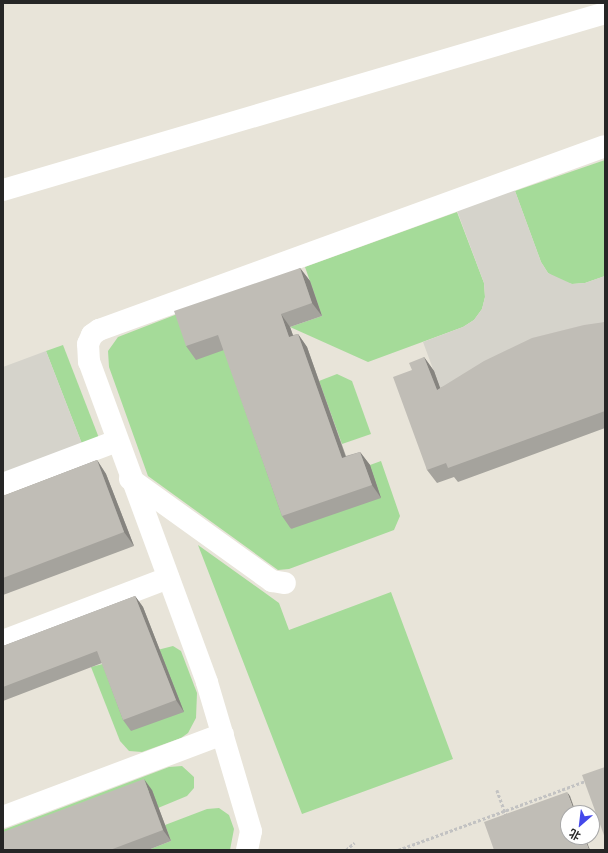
<!DOCTYPE html>
<meta charset="utf-8">
<style>
body{margin:0}
#map{position:relative;width:608px;height:853px;overflow:hidden;background:#e8e4d9;font-family:Arial,"Noto Sans SC",sans-serif}
div>[style]{position:absolute}
.green>*{inset:0;background:#a5db99}
.plaza>*{inset:0;background:#d5d3cb}
.path>*{height:2.5px;margin-top:-1.25px;transform-origin:0;background:repeating-linear-gradient(90deg,#c2c2c2 0 3px,transparent 0 5px)}
.minor>*{height:22px;margin:-11px;padding:0 11px;transform-origin:11px;border-radius:11px;background:#fff}
.wall>*{inset:0;background:#a5a39d}
.shaded-wall>*{inset:0;background:#86847f}
.building>*{inset:0;background:#c0bdb6}
span{translate:-50% -50%;white-space:nowrap;text-align:center;line-height:1.15;-webkit-text-stroke:3px #fff;paint-order:stroke}
.frame{position:absolute;inset:0;border:4px solid #262626;pointer-events:none}
.north{position:absolute;left:560px;top:805px;width:40px;height:40px;box-sizing:border-box;background:#fff;border:1px solid #a8a8a8;border-radius:50%;rotate:208deg;font-size:11px;font-weight:700;line-height:16px;text-align:center;color:#262626}
.north::after{content:'';display:block;margin:auto;width:14px;height:18px;background:#4448ea;clip-path:polygon(50% 0,100% 100%,50% 72%,0 100%)}
</style>
<div id="map">
<div class="green">
<div style="clip-path:polygon(605px 160px,605px 276px,585px 283px,572px 284px,559px 280px,548px 273px,541px 262px,515px 191px)"></div>
<div style="clip-path:polygon(457px 212px,484px 283px,485px 297px,482px 309px,474px 320px,463px 327px,368px 362px,290px 327px,322px 316px,305px 267px)"></div>
<div style="clip-path:polygon(180px 313px,228px 349px,291px 529px,370px 465px,381px 461px,400px 516px,394px 530px,289px 569px,278px 570px,148px 476px,109px 367px,108px 351px,118px 337px)"></div>
<div style="clip-path:polygon(63px 345px,99px 438px,82px 444px,46px 351px)"></div>
<div style="clip-path:polygon(337px 374px,352px 381px,371px 434px,342px 444px,319px 381px)"></div>
<div style="clip-path:polygon(198px 545px,279px 603px,289px 630px,391px 592px,453px 759px,302px 814px)"></div>
<div style="clip-path:polygon(173px 646px,181px 651px,197px 693px,196px 718px,188px 733px,181px 738px,142px 752px,129px 751px,120px 741px,91px 667px)"></div>
<div style="clip-path:polygon(182px 766px,194px 777px,194px 788px,187px 796px,158px 808px,151px 790px,3px 846px,3px 830px,169px 767px)"></div>
<div style="clip-path:polygon(219px 808px,229px 815px,234px 829px,230px 850px,148px 850px,171px 841px,165px 825px,207px 809px)"></div>
</div>
<div class="plaza">
<div style="clip-path:polygon(511px 180px,541px 262px,548px 273px,572px 284px,585px 283px,605px 276px,605px 337px,446px 404px,423px 342px,463px 327px,474px 320px,482px 309px,485px 297px,484px 283px,453px 200px)"></div>
<div style="clip-path:polygon(46px 351px,82px 444px,3px 474px,3px 367px)"></div>
</div>
<div class="path">
<div style="left:497px;top:790px;width:29px;rotate:70deg"></div>
<div style="left:346px;top:850px;width:11px;rotate:-41deg"></div>
<div style="left:398px;top:850px;width:200px;rotate:-20.2deg"></div>
</div>
<div class="minor">
<div style="left:3px;top:190px;width:627px;rotate:-16.38deg"></div>
<div style="left:130px;top:479px;width:175px;rotate:35.7deg"></div>
<div style="left:272px;top:581px;width:13px;rotate:9deg"></div>
<div style="left:3px;top:484px;width:122px;rotate:-20.7deg"></div>
<div style="left:3px;top:641px;width:177px;rotate:-20.9deg"></div>
<div style="left:3px;top:817px;width:235px;rotate:-20.7deg"></div>
<div style="left:247px;top:850px;width:19px;rotate:-78deg"></div>
<div style="left:251px;top:831px;width:155px;rotate:-106.5deg"></div>
<div style="left:207px;top:682px;width:341px;rotate:-110.2deg"></div>
<div style="left:89px;top:362px;width:18px;rotate:-93deg"></div>
<div style="left:88px;top:344px;width:10px;rotate:-66deg"></div>
<div style="left:92px;top:335px;width:9px;rotate:-36deg"></div>
<div style="left:99px;top:330px;width:538px;rotate:-19.98deg"></div>
</div>
<div class="wall">
<div style="clip-path:polygon(300px 268px,310px 281px,322px 316px,290px 327px,293px 335px,298px 334px,307px 347px,346px 456px,360px 452px,370px 465px,381px 498px,291px 529px,282px 516px,224px 350px,196px 360px,186px 346px)"></div>
<div style="clip-path:polygon(605px 322px,605px 428px,458px 482px,454px 477px,437px 483px,427px 470px,412px 370px,424px 357px,434px 371px,440px 388px)"></div>
<div style="clip-path:polygon(97px 460px,106px 474px,134px 546px,3px 595px,3px 496px)"></div>
<div style="clip-path:polygon(135px 596px,143px 607px,184px 712px,131px 731px,123px 720px,102px 663px,3px 701px,3px 646px)"></div>
<div style="clip-path:polygon(152px 790px,171px 841px,148px 850px,3px 850px)"></div>
</div>
<div class="shaded-wall">
<div style="clip-path:polygon(300px 268px,310px 281px,322px 316px,312px 303px)"></div>
<div style="clip-path:polygon(281px 314px,290px 327px,298px 350px,289px 337px)"></div>
<div style="clip-path:polygon(298px 334px,307px 347px,351px 472px,342px 458px)"></div>
<div style="clip-path:polygon(424px 357px,434px 371px,446px 404px,437px 390px)"></div>
<div style="clip-path:polygon(360px 452px,370px 465px,381px 498px,372px 485px)"></div>
<div style="clip-path:polygon(97px 460px,106px 474px,134px 546px,124px 532px)"></div>
<div style="clip-path:polygon(135px 596px,143px 607px,184px 712px,176px 700px)"></div>
<div style="clip-path:polygon(144px 779px,152px 790px,171px 841px,163px 830px)"></div>
<div style="clip-path:polygon(567px 792px,570px 796px,576px 813px,575px 813px)"></div>
<div style="clip-path:polygon(584px 837px,585px 837px,590px 850px,589px 850px)"></div>
</div>
<div class="building">
<div style="clip-path:polygon(300px 268px,312px 303px,281px 314px,289px 337px,298px 334px,342px 458px,360px 452px,372px 485px,282px 516px,218px 335px,186px 346px,174px 311px)"></div>
<div style="clip-path:polygon(605px 322px,605px 411px,448px 468px,446px 463px,427px 470px,393px 377px,412px 370px,409px 363px,424px 357px,437px 390px,484px 361px,532px 338px,584px 325px)"></div>
<div style="clip-path:polygon(97px 460px,124px 532px,3px 578px,3px 496px)"></div>
<div style="clip-path:polygon(135px 596px,176px 700px,123px 720px,97px 651px,3px 687px,3px 646px)"></div>
<div style="clip-path:polygon(605px 767px,605px 838px,582px 775px)"></div>
<div style="clip-path:polygon(144px 779px,163px 830px,110px 850px,3px 850px,3px 832px)"></div>
<div style="clip-path:polygon(567px 792px,575px 813px,568px 813px,568px 837px,584px 837px,589px 850px,494px 850px,484px 822px)"></div>
</div>
<div class="frame"></div>
<div class="north">北</div>
</div>
